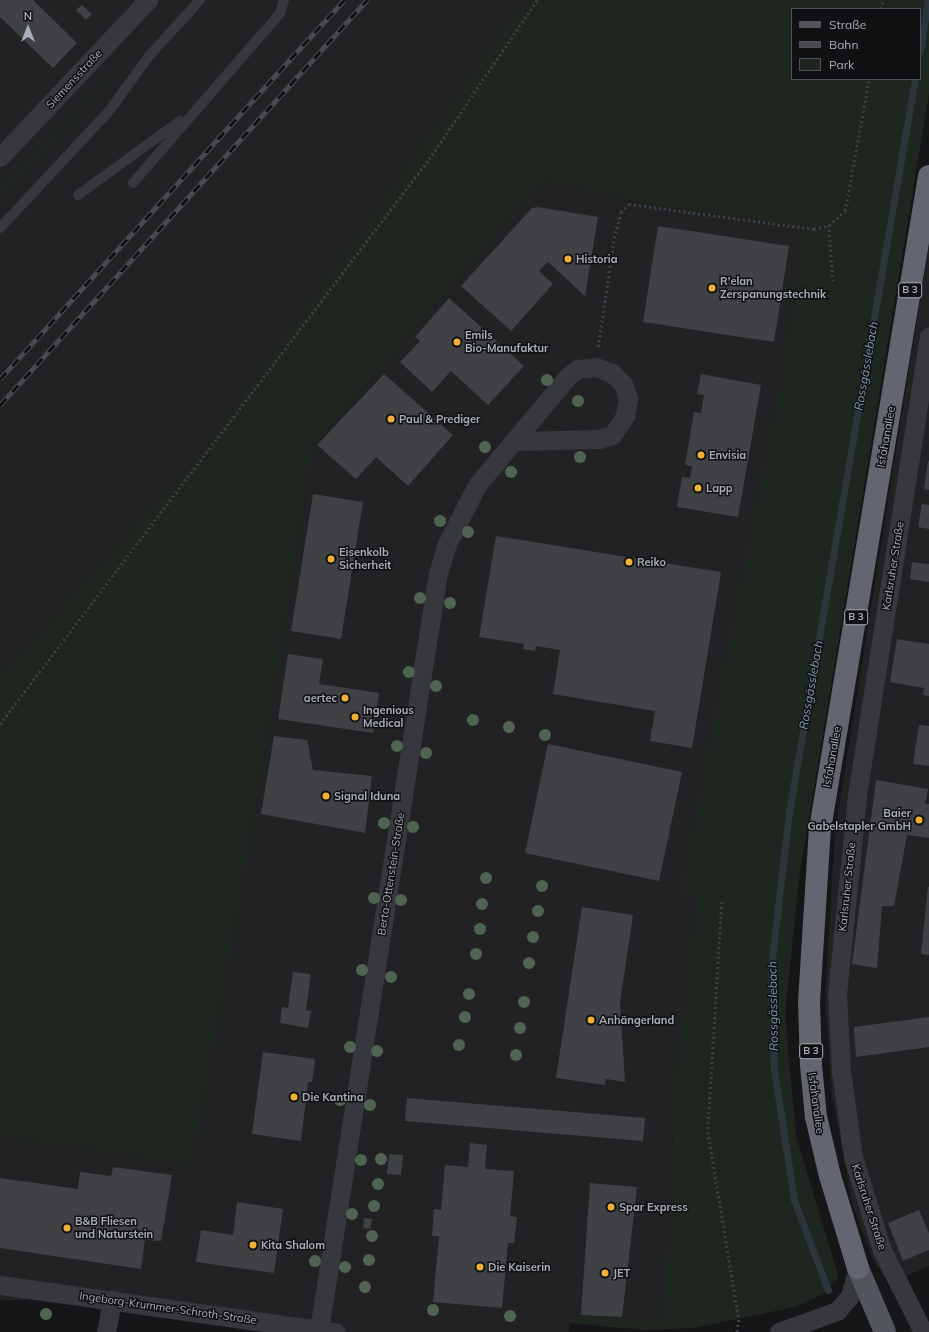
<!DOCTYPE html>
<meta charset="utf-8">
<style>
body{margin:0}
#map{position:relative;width:929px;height:1332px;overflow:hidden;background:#161618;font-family:Mulish,sans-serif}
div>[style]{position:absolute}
.built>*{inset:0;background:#222225}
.green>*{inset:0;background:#1e261f}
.stream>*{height:7px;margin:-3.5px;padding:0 3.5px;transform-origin:3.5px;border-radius:3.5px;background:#2c353c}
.building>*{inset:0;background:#404145}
.path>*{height:2.5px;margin-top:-1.25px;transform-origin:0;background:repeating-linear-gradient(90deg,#3d3f44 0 2px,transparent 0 5px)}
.lane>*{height:10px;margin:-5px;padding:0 5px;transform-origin:5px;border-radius:5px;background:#37383d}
.street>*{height:19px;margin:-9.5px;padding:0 9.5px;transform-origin:9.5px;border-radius:9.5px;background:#37383d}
.primary>*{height:22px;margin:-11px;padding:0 11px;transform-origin:11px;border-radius:11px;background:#53555c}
.highway>*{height:22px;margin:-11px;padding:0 11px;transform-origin:11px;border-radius:11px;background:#63666e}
.rail>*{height:4.5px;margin-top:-2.25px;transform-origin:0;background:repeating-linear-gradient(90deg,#111113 0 9px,#4a4c52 0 18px);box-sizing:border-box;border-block:1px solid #4a4c52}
.trees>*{width:12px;height:12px;margin:-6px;border-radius:50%;background:#506452}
.dots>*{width:11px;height:11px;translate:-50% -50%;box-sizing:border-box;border:2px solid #111113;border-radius:50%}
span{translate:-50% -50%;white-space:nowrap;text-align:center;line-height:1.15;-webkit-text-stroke:3px #111113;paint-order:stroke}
.shield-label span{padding:1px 3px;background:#111113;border:1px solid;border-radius:3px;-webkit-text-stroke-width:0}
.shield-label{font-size:10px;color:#a8adb8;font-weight:700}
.street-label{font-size:11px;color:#a8adb8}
.poi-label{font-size:11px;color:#a8adb8;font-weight:700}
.left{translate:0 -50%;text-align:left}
.right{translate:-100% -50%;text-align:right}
.water-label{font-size:12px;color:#7f9bb3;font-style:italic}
.legend{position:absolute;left:791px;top:8px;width:130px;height:72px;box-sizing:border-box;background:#111113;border:1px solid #4d4f55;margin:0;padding:5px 7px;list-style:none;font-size:12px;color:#a8adb8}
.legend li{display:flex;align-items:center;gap:8px;height:20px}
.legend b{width:20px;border:1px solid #4d4f55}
.north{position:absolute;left:8px;top:8px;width:40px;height:40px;-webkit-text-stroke:3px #111113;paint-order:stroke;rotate:0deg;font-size:11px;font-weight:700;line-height:16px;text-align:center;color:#a8adb8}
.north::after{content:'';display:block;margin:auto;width:14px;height:18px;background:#a8adb8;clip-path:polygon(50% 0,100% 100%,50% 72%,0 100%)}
</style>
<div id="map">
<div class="built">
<div style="clip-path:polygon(0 0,180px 0,0 189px)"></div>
<div style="clip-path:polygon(182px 0,525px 0,199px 456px,0 676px,0 203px)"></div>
<div style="clip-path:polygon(543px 180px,641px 203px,802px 227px,779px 385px,729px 656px,671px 1099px,673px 1150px,661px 1323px,570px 1317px,569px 1332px,295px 1332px,82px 1301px,0 1300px,0 1136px,193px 1165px,243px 888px,314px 446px)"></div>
<div style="clip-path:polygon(929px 245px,929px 1266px,889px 1284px,873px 1259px,853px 1206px,832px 1096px,825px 998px,835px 832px)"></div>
</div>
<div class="green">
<div style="clip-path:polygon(180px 0,182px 0,0 203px,0 189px)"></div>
<div style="clip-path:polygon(evenodd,525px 0,929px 0,929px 93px,799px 879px,785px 1014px,796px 1136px,839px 1278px,821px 1295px,795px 1307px,694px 1328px,645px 1330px,569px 1323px,570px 1317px,581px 1315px,661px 1322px,673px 1150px,671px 1099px,697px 897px,680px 893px,779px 385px,802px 227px,641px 203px,543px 180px,314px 446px,243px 888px,193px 1165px,0 1136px,0 676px,199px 456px,525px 0,792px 9px,920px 9px,920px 79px,792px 79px,792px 9px)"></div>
</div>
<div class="stream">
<div style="left:920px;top:51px;width:52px;rotate:-81.1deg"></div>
<div style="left:828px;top:1290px;width:96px;rotate:-110.7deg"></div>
<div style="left:794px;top:1200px;width:132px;rotate:-98.7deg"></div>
<div style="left:774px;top:1070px;width:103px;rotate:-91.7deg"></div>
<div style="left:771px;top:967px;width:156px;rotate:-83.4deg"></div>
<div style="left:789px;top:812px;width:744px;rotate:-80.25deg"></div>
</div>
<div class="building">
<div style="clip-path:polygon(0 0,33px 0,77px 43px,53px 68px,0 17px)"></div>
<div style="clip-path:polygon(82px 5px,92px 14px,86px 20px,76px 10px)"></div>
<div style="clip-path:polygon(538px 207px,598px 217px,585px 296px,548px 262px,539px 271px,553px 284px,511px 331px,461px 286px,532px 208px)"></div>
<div style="clip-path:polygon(658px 226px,789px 246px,774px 342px,643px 322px)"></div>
<div style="clip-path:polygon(449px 298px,524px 366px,488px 405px,451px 371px,432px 392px,400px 362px,420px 341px,415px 337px)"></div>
<div style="clip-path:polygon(384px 374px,453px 435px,408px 486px,376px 457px,356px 479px,317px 445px)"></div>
<div style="clip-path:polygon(701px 374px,761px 385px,738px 517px,677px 507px,682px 477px,690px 478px,692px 466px,685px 465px,694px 412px,701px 413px,704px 395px,697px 394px)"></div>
<div style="clip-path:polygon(928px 461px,929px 461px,929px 490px,924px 489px)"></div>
<div style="clip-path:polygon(313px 494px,363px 502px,341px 639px,291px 631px)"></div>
<div style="clip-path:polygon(922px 504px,929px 505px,929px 529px,918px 527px)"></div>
<div style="clip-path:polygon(496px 536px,721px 572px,692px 748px,650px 741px,655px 711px,553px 694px,560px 650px,536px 646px,535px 651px,523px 649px,524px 644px,479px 637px)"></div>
<div style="clip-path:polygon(912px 562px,929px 564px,929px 582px,910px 579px)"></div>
<div style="clip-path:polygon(897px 639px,929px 644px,929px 696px,923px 695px,924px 688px,890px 682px)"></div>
<div style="clip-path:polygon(288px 654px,323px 659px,319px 684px,379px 693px,373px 733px,278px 719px)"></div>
<div style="clip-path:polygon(919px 725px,929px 726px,929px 766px,913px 764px)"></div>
<div style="clip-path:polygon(274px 736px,307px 740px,313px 770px,372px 776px,365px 833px,261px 814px)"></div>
<div style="clip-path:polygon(548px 744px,682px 772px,659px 881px,525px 853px)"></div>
<div style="clip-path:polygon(876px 780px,928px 789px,925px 804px,929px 804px,929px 838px,907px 835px,894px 906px,882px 906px,877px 968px,852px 964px)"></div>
<div style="clip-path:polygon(928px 887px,929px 887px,929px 955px,921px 954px)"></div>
<div style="clip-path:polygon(582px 907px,633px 915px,620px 1002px,625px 1082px,606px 1079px,605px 1085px,556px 1078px)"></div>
<div style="clip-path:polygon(293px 972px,311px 974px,306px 1010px,311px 1011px,308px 1028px,280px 1023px,282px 1007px,288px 1008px)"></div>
<div style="clip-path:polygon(929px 1017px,929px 1047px,856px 1057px,854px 1027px)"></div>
<div style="clip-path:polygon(263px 1052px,315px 1059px,312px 1082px,308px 1082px,301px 1141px,252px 1134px)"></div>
<div style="clip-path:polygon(407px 1098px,645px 1118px,643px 1141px,405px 1121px)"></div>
<div style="clip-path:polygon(470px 1143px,487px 1145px,485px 1169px,514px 1171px,510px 1216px,517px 1217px,514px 1243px,508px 1243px,502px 1308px,433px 1302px,439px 1236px,432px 1236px,434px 1209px,441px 1210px,445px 1165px,468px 1167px)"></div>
<div style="clip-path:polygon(389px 1154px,403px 1155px,401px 1175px,387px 1174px)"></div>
<div style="clip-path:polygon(113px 1167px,172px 1175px,161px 1241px,145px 1240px,141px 1269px,0 1248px,0 1178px,78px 1189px,80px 1172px,111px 1176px)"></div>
<div style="clip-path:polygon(590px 1183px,637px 1187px,622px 1317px,581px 1315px)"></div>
<div style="clip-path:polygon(237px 1202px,283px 1209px,274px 1273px,196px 1262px,201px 1230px,233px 1235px)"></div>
<div style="clip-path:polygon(919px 1210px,929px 1233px,929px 1250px,903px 1261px,888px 1223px)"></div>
<div style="clip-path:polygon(364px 1218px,372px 1219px,370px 1229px,363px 1228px)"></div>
</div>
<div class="path">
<div style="left:881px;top:9px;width:9px;rotate:-77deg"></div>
<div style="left:829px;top:225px;width:56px;rotate:85.9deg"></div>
<div style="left:598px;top:347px;width:110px;rotate:-81.6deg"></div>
<div style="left:614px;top:238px;width:27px;rotate:-75deg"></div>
<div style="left:621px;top:212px;width:11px;rotate:-45deg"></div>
<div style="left:629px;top:204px;width:187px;rotate:7.7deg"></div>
<div style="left:814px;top:229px;width:16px;rotate:-15deg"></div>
<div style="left:829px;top:225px;width:21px;rotate:-41deg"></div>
<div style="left:845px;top:211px;width:134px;rotate:-79.7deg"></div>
<div style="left:0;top:724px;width:709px;rotate:-52.79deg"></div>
<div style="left:429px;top:159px;width:192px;rotate:-55.8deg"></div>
<div style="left:722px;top:902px;width:230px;rotate:93.5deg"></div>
<div style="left:708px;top:1132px;width:191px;rotate:80.6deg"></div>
<div style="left:739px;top:1320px;width:12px;rotate:99deg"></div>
</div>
<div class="lane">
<div style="left:133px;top:183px;width:225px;rotate:-49.1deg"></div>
<div style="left:280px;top:13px;width:14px;rotate:-73deg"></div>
<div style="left:78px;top:195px;width:126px;rotate:-36deg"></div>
<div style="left:0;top:228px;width:161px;rotate:-47deg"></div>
<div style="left:110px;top:110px;width:67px;rotate:-54.2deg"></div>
<div style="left:149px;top:56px;width:76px;rotate:-47.7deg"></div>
</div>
<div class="street">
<div style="left:0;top:157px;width:216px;rotate:-46.7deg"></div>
<div style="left:0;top:1285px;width:339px;rotate:8deg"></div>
<div style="left:319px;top:1330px;width:766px;rotate:-81.07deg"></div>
<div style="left:438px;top:573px;width:28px;rotate:-73deg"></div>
<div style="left:446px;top:546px;width:68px;rotate:-63.1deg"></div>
<div style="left:477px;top:485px;width:142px;rotate:-50.1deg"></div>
<div style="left:568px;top:376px;width:12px;rotate:-35deg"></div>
<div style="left:578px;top:369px;width:18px;rotate:-6deg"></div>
<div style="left:596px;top:367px;width:17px;rotate:21deg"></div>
<div style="left:612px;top:373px;width:16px;rotate:45deg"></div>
<div style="left:623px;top:384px;width:15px;rotate:70deg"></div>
<div style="left:628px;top:398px;width:18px;rotate:99deg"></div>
<div style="left:625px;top:416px;width:23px;rotate:124deg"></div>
<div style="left:612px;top:435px;width:14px;rotate:163deg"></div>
<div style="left:599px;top:439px;width:82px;rotate:178.6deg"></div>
<div style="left:106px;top:1332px;width:33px;rotate:-79deg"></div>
<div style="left:779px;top:1332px;width:62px;rotate:-19.9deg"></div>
<div style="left:837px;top:1311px;width:20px;rotate:-49deg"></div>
<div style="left:850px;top:1296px;width:29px;rotate:-74deg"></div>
<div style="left:923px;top:1332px;width:92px;rotate:-116.6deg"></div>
<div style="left:882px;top:1250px;width:97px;rotate:-107.3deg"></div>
<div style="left:853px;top:1157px;width:87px;rotate:-97.9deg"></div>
<div style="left:841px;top:1071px;width:77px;rotate:-93deg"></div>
<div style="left:837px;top:994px;width:206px;rotate:-84.2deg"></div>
<div style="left:858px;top:789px;width:458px;rotate:-81.1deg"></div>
</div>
<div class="primary">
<div style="left:858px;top:1268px;width:69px;rotate:67.1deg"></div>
</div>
<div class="highway">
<div style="left:858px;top:1268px;width:96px;rotate:-106.9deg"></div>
<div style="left:830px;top:1176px;width:61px;rotate:-103.3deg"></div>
<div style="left:816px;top:1117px;width:52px;rotate:-95.5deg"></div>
<div style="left:811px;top:1065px;width:63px;rotate:-91.8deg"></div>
<div style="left:809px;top:1002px;width:173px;rotate:-86.4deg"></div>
<div style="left:820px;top:829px;width:662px;rotate:-80.52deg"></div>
</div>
<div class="rail">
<div style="left:0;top:379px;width:512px;rotate:-47.77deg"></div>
<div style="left:0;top:405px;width:547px;rotate:-47.82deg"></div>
</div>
<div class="trees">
<div style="left:547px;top:380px"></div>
<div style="left:578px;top:401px"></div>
<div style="left:485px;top:447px"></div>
<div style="left:580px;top:457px"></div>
<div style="left:511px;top:472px"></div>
<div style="left:440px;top:521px"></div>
<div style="left:468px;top:532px"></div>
<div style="left:420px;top:598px"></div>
<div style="left:450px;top:603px"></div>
<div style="left:409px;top:672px"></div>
<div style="left:436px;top:686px"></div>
<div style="left:473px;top:720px"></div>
<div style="left:509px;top:727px"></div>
<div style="left:545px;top:735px"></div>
<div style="left:397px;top:746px"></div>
<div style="left:426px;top:753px"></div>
<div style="left:384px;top:823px"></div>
<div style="left:413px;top:827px"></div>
<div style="left:486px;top:878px"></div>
<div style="left:542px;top:886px"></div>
<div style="left:374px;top:898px"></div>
<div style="left:401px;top:900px"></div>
<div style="left:482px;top:904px"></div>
<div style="left:538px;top:911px"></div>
<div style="left:480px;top:929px"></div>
<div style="left:533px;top:937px"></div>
<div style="left:476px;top:954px"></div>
<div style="left:529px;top:963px"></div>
<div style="left:362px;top:970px"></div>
<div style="left:391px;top:977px"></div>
<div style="left:469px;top:994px"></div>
<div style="left:524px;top:1002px"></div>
<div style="left:465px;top:1017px"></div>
<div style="left:520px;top:1028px"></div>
<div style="left:459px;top:1045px"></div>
<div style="left:350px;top:1047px"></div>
<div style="left:377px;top:1051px"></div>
<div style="left:516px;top:1055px"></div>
<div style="left:340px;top:1100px"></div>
<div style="left:370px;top:1105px"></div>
<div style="left:381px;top:1159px"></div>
<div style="left:361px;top:1160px"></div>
<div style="left:378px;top:1184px"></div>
<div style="left:374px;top:1206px"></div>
<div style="left:352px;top:1214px"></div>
<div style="left:372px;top:1236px"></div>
<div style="left:369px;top:1260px"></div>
<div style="left:315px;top:1261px"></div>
<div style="left:345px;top:1267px"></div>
<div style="left:365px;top:1287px"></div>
<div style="left:433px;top:1310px"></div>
<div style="left:46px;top:1314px"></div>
<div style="left:510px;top:1316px"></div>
</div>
<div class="dots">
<div style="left:568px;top:259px;background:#f2b134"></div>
<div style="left:712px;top:288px;background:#f2b134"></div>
<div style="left:457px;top:342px;background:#f2b134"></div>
<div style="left:391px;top:419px;background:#f2b134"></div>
<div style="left:701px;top:455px;background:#f2b134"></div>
<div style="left:698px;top:488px;background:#f2b134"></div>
<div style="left:331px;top:559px;background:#f2b134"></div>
<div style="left:629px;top:562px;background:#f2b134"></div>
<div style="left:345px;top:698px;background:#f2b134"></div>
<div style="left:355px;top:717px;background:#f2b134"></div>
<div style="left:326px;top:796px;background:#f2b134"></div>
<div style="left:919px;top:820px;background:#f2b134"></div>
<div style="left:591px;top:1020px;background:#f2b134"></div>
<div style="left:294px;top:1097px;background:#f2b134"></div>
<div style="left:611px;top:1207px;background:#f2b134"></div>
<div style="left:67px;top:1228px;background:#f2b134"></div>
<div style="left:253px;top:1245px;background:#f2b134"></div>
<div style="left:480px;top:1267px;background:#f2b134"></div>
<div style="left:605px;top:1273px;background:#f2b134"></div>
</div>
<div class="shield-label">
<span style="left:910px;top:290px">B 3</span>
<span style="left:856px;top:617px">B 3</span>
<span style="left:811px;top:1051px">B 3</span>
</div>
<div class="street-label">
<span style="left:74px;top:79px;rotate:-47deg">Siemensstraße</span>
<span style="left:886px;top:437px;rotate:-80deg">Isfahanallee</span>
<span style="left:893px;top:566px;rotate:-81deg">Karlsruher Straße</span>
<span style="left:832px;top:757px;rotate:-80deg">Isfahanallee</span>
<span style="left:391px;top:874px;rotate:-81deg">Berta-Ottenstein-Straße</span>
<span style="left:847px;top:887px;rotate:-84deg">Karlsruher Straße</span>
<span style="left:816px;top:1103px;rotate:82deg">Isfahanallee</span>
<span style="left:869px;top:1207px;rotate:72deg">Karlsruher Straße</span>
<span style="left:168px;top:1308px;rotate:8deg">Ingeborg-Krummer-Schroth-Straße</span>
</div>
<div class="poi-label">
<span class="left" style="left:576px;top:259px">Historia</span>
<span class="left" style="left:720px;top:288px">R'elan<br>Zerspanungstechnik</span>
<span class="left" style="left:465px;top:342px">Emils<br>Bio-Manufaktur</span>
<span class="left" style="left:399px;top:419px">Paul &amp; Prediger</span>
<span class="left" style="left:709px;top:455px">Envisia</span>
<span class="left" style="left:706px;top:488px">Lapp</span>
<span class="left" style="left:339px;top:559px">Eisenkolb<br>Sicherheit</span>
<span class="left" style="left:637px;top:562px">Reiko</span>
<span class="right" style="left:337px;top:698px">aertec</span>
<span class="left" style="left:363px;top:717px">Ingenious<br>Medical</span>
<span class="left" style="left:334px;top:796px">Signal Iduna</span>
<span class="right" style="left:911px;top:820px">Baier<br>Gabelstapler GmbH</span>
<span class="left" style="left:599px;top:1020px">Anhängerland</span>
<span class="left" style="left:302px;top:1097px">Die Kantina</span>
<span class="left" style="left:619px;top:1207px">Spar Express</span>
<span class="left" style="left:75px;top:1228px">B&amp;B Fliesen<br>und Naturstein</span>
<span class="left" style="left:261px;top:1245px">Kita Shalom</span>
<span class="left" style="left:488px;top:1267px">Die Kaiserin</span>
<span class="left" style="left:613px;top:1273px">JET</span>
</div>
<div class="water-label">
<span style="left:866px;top:366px;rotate:-80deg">Rossgässlebach</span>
<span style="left:811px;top:685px;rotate:-80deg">Rossgässlebach</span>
<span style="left:773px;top:1006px;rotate:-91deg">Rossgässlebach</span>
</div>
<ul class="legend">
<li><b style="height:5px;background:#53555c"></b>Straße</li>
<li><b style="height:5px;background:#4a4c52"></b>Bahn</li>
<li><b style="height:11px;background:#1e261f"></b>Park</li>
</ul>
<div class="north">N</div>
</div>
